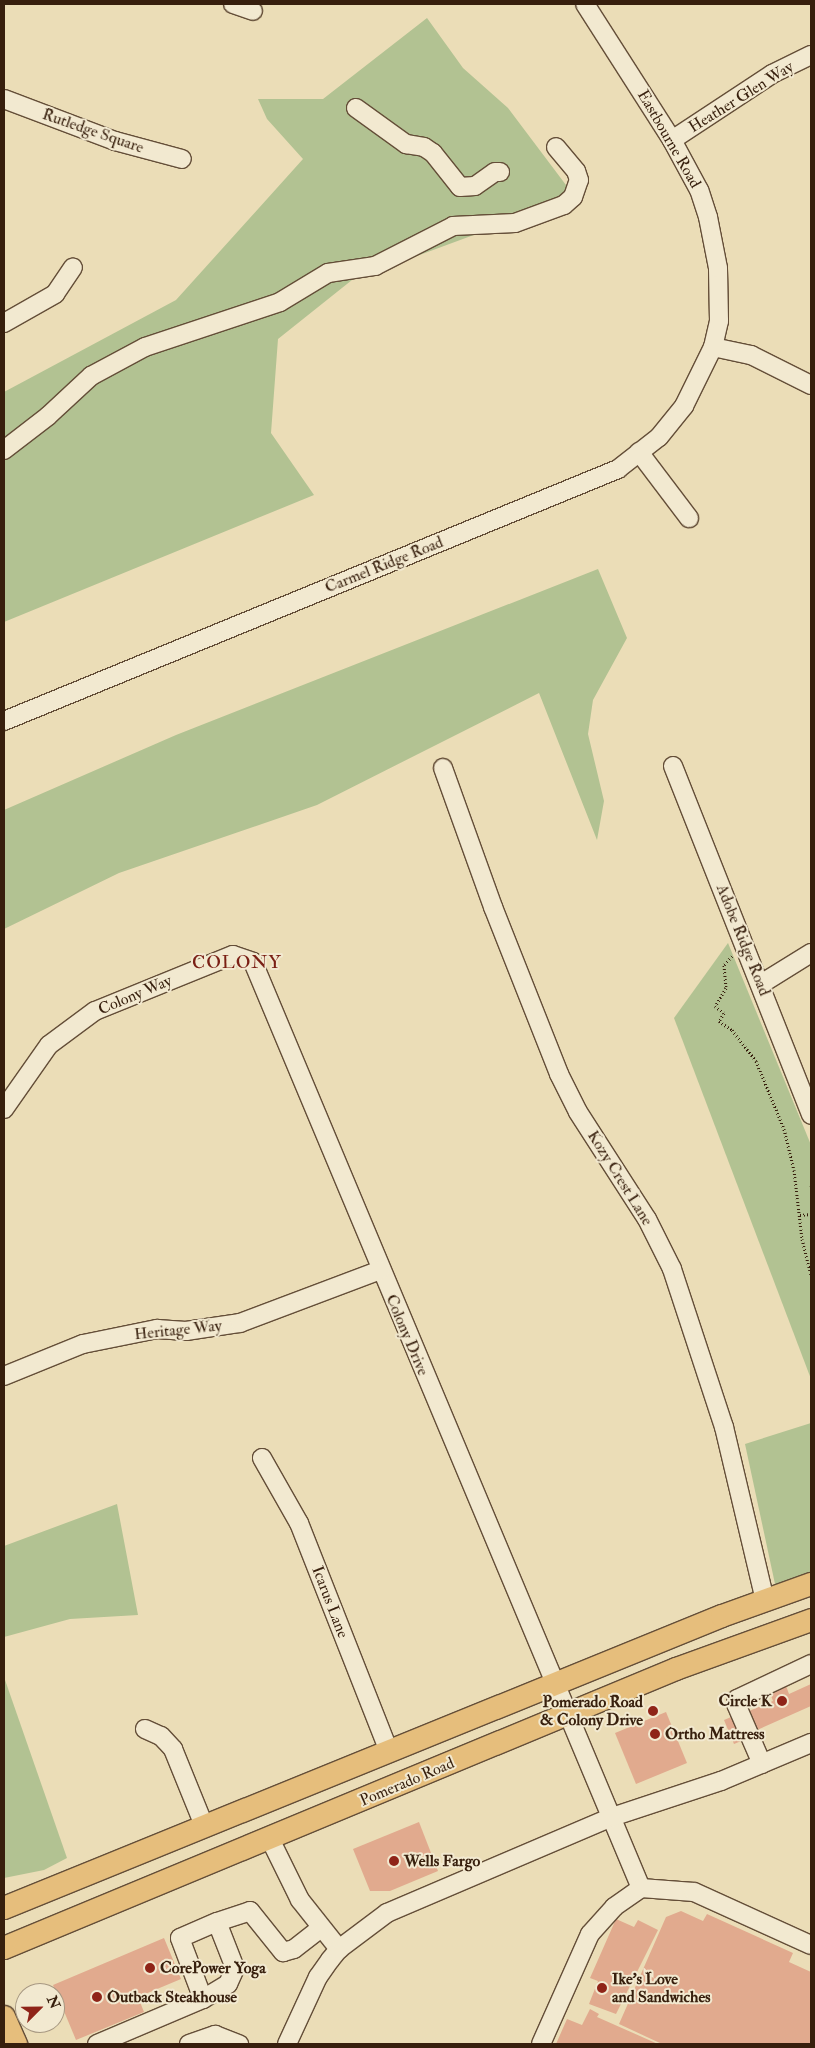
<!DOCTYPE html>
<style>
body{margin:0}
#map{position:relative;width:815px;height:2048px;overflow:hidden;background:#ebddb7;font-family:"IM FELL Double Pica",serif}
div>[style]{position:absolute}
.green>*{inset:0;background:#b2c292}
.building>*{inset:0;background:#e1aa8e}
.path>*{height:3px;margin-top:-1.5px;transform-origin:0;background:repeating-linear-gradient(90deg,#371f0d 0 1px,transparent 0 3.5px)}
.roads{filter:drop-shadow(1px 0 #644e38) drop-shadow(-1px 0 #644e38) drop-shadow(0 1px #644e38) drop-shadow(0 -1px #644e38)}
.minor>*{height:18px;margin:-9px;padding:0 9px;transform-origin:9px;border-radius:9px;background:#f2e9d0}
.major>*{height:22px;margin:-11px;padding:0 11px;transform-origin:11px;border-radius:11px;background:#e6be7c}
.dots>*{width:14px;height:14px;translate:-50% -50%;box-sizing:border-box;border:2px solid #f2e9d0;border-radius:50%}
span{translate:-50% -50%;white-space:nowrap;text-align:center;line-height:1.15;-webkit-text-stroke:4px #f2e9d0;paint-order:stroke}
.street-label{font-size:16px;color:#371f0d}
.poi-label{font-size:16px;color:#371f0d;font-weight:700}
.right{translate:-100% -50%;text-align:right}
.left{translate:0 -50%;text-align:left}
.neighbourhood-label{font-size:18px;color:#7a1f14;letter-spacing:1px}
.frame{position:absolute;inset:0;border:5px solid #371f0d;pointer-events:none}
.north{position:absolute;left:15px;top:1983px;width:50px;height:50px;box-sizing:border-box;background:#f2e9d0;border:1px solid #a79882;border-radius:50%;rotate:67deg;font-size:14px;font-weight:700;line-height:20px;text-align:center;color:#371f0d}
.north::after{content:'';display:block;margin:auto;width:18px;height:22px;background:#8f2418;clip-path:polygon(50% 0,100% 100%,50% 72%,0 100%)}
</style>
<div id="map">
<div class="green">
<div style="clip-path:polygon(427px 18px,463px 68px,508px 108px,578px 201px,471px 236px,352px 280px,278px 339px,271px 433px,314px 495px,4px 622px,4px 392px,176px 300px,303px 159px,267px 119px,258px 99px,323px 99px)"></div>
<div style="clip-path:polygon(598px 569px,627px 638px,593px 700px,588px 734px,604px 801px,597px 840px,539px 693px,317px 805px,119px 873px,4px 929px,4px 810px,176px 735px)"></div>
<div style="clip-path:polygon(728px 943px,811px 1145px,811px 1379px,674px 1018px)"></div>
<div style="clip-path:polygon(811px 1423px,811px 1574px,775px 1584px,745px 1444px)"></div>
<div style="clip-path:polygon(117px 1504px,138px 1615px,70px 1619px,4px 1637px,4px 1546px)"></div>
<div style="clip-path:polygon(4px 1677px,67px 1858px,44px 1870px,4px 1878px)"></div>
</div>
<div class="building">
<div style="clip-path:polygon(785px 1683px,789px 1694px,811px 1684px,811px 1706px,757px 1730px,749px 1711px,773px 1701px,769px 1690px)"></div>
<div style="clip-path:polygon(666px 1712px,687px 1763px,636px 1784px,615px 1733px)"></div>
<div style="clip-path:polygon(736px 1715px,746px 1739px,734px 1744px,724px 1720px)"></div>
<div style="clip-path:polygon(419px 1822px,438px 1871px,390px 1891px,370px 1891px,353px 1849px)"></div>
<div style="clip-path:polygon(681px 1911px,703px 1921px,707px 1914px,793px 1953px,789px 1962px,811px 1972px,810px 2044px,662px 2044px,619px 2024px,666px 1917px)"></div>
<div style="clip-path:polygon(616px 1919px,634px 1927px,638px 1920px,658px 1930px,616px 2014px,589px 2004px,598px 1981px,590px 1978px)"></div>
<div style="clip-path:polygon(164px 1938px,181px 1979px,138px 1997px,144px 2012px,76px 2040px,53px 1985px)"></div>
<div style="clip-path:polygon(590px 2009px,599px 2014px,597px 2017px,658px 2044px,556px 2044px,567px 2019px,582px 2025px)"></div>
</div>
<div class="path">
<div style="left:732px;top:956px;width:12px;rotate:132deg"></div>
<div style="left:724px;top:965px;width:23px;rotate:85deg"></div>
<div style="left:726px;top:988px;width:21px;rotate:121deg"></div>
<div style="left:715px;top:1006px;width:11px;rotate:38deg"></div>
<div style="left:724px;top:1013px;width:9px;rotate:122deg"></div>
<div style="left:719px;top:1021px;width:16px;rotate:35deg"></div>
<div style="left:732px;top:1030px;width:39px;rotate:52deg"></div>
<div style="left:756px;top:1061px;width:74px;rotate:67.6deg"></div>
<div style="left:784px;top:1129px;width:42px;rotate:76.3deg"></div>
<div style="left:794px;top:1170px;width:69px;rotate:83.4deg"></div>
<div style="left:802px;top:1239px;width:37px;rotate:76deg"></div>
<div style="left:811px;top:1185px;width:1px;rotate:90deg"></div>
<div style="left:800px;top:1215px;width:11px;rotate:-5deg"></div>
</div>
<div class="roads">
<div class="minor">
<div style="left:233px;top:4px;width:21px;rotate:19deg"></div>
<div style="left:4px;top:99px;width:119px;rotate:20.7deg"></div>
<div style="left:115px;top:141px;width:69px;rotate:15deg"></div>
<div style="left:356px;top:108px;width:62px;rotate:35.8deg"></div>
<div style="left:406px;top:144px;width:18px;rotate:9deg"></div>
<div style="left:424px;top:147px;width:11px;rotate:34deg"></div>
<div style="left:433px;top:153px;width:43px;rotate:51.5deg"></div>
<div style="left:460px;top:187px;width:15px;rotate:-4deg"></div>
<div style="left:475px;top:186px;width:24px;rotate:-35deg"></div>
<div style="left:495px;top:172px;width:5px"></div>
<div style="left:672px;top:140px;width:120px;rotate:-33.4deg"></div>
<div style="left:772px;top:74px;width:43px;rotate:-26deg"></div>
<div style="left:4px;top:323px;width:59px;rotate:-29.6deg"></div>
<div style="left:55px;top:294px;width:32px;rotate:-56deg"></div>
<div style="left:713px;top:347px;width:39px;rotate:12deg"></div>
<div style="left:751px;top:355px;width:67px;rotate:26.6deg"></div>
<div style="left:4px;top:450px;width:56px;rotate:-37.7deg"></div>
<div style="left:48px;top:416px;width:59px;rotate:-42.9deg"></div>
<div style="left:91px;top:376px;width:61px;rotate:-28.2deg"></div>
<div style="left:145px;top:347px;width:142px;rotate:-18.4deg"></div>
<div style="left:280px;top:302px;width:56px;rotate:-31.1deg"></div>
<div style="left:328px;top:273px;width:48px;rotate:-8.5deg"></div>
<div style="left:375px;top:266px;width:88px;rotate:-27.1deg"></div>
<div style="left:453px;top:226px;width:62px;rotate:-2.8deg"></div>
<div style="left:515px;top:223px;width:52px;rotate:-20.2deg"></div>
<div style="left:564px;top:205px;width:12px;rotate:-42deg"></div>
<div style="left:573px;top:197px;width:18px;rotate:-71deg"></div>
<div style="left:579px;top:180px;width:9px;rotate:-108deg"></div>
<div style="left:576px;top:171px;width:31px;rotate:-130deg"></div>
<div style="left:639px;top:452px;width:83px;rotate:52.9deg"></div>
<div style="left:4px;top:721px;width:664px;rotate:-22.31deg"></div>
<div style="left:618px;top:469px;width:52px;rotate:-38deg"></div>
<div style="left:659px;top:437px;width:40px;rotate:-51deg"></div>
<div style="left:684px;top:406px;width:66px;rotate:-63.8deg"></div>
<div style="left:713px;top:347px;width:27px;rotate:-77deg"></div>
<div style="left:719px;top:321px;width:53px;rotate:-91.1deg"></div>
<div style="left:718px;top:268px;width:52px;rotate:-101.1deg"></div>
<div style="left:708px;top:217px;width:28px;rotate:-108deg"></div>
<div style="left:699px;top:190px;width:57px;rotate:-118.4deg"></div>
<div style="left:672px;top:140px;width:161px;rotate:-122.6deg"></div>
<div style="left:673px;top:766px;width:375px;rotate:68.4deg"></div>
<div style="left:443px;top:768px;width:148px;rotate:70.2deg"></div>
<div style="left:493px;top:907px;width:180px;rotate:68.4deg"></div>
<div style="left:559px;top:1074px;width:42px;rotate:63.4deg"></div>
<div style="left:578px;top:1112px;width:127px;rotate:57.2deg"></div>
<div style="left:647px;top:1219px;width:56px;rotate:63.4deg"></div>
<div style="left:672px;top:1269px;width:166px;rotate:71.8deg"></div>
<div style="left:724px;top:1427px;width:178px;rotate:76.7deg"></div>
<div style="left:761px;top:984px;width:59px;rotate:-31.8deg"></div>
<div style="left:4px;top:1109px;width:78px;rotate:-54.9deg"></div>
<div style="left:49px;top:1045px;width:57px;rotate:-36.5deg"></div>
<div style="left:95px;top:1011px;width:149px;rotate:-22.1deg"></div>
<div style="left:233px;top:955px;width:21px;rotate:19deg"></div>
<div style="left:253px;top:962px;width:1004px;rotate:67.27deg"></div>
<div style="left:4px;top:1376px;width:85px;rotate:-22.1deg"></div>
<div style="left:83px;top:1344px;width:76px;rotate:-11.5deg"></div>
<div style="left:157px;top:1329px;width:29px;rotate:4deg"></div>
<div style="left:186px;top:1331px;width:55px;rotate:-8.4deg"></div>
<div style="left:240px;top:1323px;width:150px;rotate:-20.7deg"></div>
<div style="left:262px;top:1458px;width:75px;rotate:60.4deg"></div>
<div style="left:299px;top:1523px;width:245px;rotate:68.5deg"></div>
<div style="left:145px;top:1729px;width:17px;rotate:24deg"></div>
<div style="left:161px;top:1736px;width:18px;rotate:47deg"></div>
<div style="left:173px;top:1749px;width:85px;rotate:67.9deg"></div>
<div style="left:762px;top:1764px;width:65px;rotate:-113.4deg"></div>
<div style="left:736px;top:1704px;width:5px;rotate:-79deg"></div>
<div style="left:737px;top:1699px;width:82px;rotate:-25.3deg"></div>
<div style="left:270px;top:1839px;width:68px;rotate:63.8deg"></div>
<div style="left:300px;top:1900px;width:63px;rotate:51.5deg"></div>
<div style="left:203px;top:1999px;width:65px;rotate:-110.7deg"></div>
<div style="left:180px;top:1938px;width:40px;rotate:-23.4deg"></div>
<div style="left:97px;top:2044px;width:115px;rotate:-23deg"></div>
<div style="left:203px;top:1999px;width:29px;rotate:-31deg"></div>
<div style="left:228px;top:1984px;width:17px;rotate:-66deg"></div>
<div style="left:235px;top:1968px;width:49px;rotate:-111.4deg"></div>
<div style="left:217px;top:1922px;width:35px;rotate:-18deg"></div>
<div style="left:250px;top:1911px;width:53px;rotate:51.2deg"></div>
<div style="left:283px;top:1952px;width:11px;rotate:-15deg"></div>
<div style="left:294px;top:1949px;width:34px;rotate:-38deg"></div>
<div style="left:189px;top:2044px;width:28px;rotate:-19deg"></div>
<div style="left:215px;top:2035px;width:26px;rotate:21deg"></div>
<div style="left:287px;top:2044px;width:74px;rotate:-65.2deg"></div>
<div style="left:318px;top:1977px;width:21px;rotate:-55deg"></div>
<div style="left:330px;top:1960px;width:14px;rotate:-51deg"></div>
<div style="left:339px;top:1949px;width:60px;rotate:-36.9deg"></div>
<div style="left:387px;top:1913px;width:245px;rotate:-23.1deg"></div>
<div style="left:612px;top:1817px;width:115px;rotate:-18.3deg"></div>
<div style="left:721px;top:1781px;width:98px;rotate:-22.9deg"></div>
<div style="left:541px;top:2044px;width:120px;rotate:-66deg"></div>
<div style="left:590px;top:1934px;width:36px;rotate:-48deg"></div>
<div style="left:614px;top:1907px;width:33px;rotate:-35deg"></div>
<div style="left:641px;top:1888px;width:53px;rotate:4.3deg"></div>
<div style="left:694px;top:1892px;width:128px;rotate:24.4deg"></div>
</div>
<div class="major">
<div style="left:4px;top:1908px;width:775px;rotate:-22.13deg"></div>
<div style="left:722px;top:1616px;width:95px;rotate:-19.8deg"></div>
<div style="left:4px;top:1948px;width:728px;rotate:-22.55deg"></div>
<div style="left:676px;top:1669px;width:144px;rotate:-19.9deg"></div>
<div style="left:4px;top:2017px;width:30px;rotate:66deg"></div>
</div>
</div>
<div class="dots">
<div style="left:782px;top:1701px;background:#8f2418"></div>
<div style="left:653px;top:1711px;background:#8f2418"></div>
<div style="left:655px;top:1734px;background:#8f2418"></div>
<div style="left:394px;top:1861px;background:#8f2418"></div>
<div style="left:150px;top:1968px;background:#8f2418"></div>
<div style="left:602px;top:1988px;background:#8f2418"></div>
<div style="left:97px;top:1997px;background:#8f2418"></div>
</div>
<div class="street-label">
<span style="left:741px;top:97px;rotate:-32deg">Heather Glen Way</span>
<span style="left:93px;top:131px;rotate:19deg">Rutledge Square</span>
<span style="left:669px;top:139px;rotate:60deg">Eastbourne Road</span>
<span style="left:384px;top:565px;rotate:-22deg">Carmel Ridge Road</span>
<span style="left:743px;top:940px;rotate:68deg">Adobe Ridge Road</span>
<span style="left:135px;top:995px;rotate:-23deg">Colony Way</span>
<span style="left:620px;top:1178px;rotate:58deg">Kozy Crest Lane</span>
<span style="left:178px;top:1330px;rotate:-6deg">Heritage Way</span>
<span style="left:407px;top:1335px;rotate:67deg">Colony Drive</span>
<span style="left:330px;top:1602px;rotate:69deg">Icarus Lane</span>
<span style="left:407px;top:1782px;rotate:-23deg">Pomerado Road</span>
</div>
<div class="poi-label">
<span class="right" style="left:772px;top:1701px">Circle K</span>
<span class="right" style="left:643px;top:1711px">Pomerado Road<br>&amp; Colony Drive</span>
<span class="left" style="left:665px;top:1734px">Ortho Mattress</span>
<span class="left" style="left:404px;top:1861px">Wells Fargo</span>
<span class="left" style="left:160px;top:1968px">CorePower Yoga</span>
<span class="left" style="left:612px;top:1988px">Ike's Love<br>and Sandwiches</span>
<span class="left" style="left:107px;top:1997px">Outback Steakhouse</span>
</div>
<div class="neighbourhood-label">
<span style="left:237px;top:963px">COLONY</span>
</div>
<div class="frame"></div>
<div class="north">N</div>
</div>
